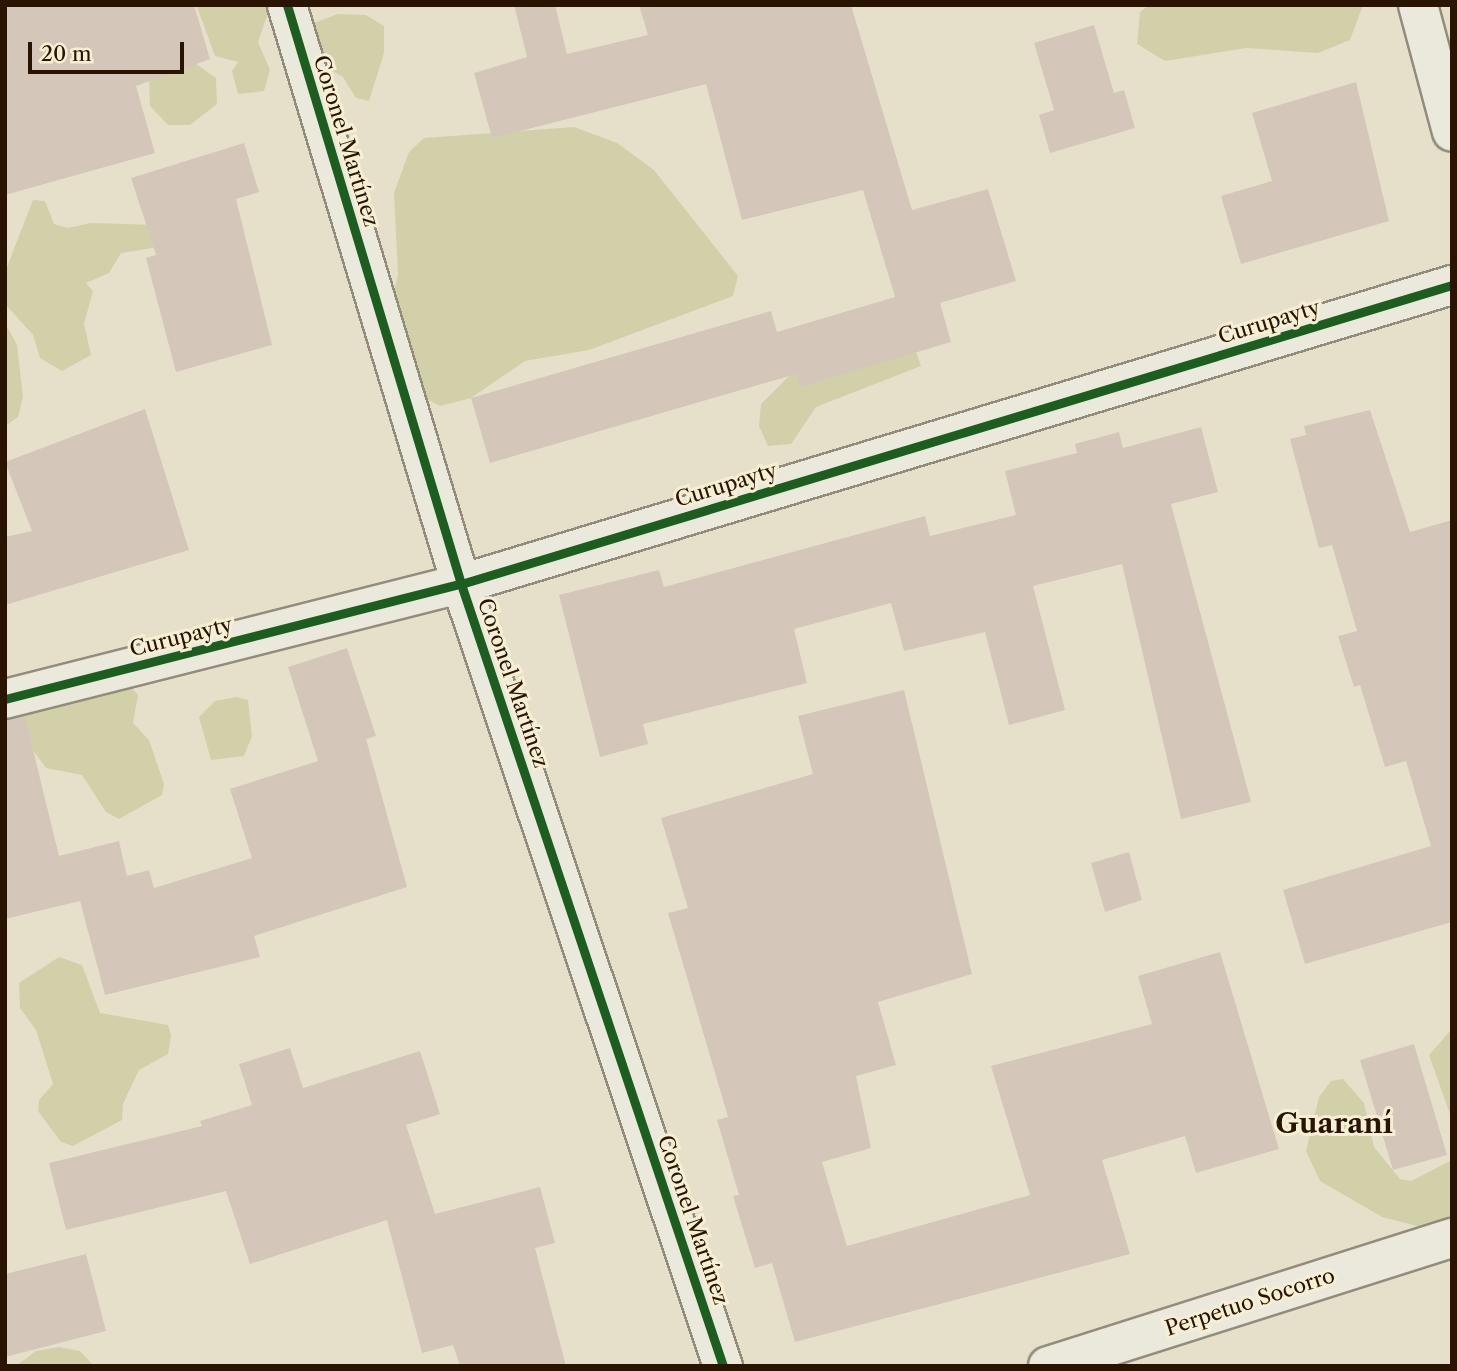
<!DOCTYPE html>
<meta charset="utf-8">
<style>
body{margin:0}
#map{position:relative;width:1457px;height:1371px;overflow:hidden;background:#e6e0ca;font-family:"Libre Caslon Text",serif}
div>[style]{position:absolute}
.green>*{inset:0;background:#d2d0a8}
.building>*{inset:0;background:#d4c7ba}
.roads{filter:drop-shadow(2px 0 #928c7d) drop-shadow(-2px 0 #928c7d) drop-shadow(0 2px #928c7d) drop-shadow(0 -2px #928c7d)}
.minor>*{height:38px;margin:-19px;padding:0 19px;transform-origin:19px;border-radius:19px;background:#ebe8dc}
.cycleway>*{height:9px;margin:-4.5px;padding:0 4.5px;transform-origin:4.5px;border-radius:4.5px;background:#1b5e20}
span{translate:-50% -50%;white-space:nowrap;text-align:center;line-height:1.15;-webkit-text-stroke:6px #f7efd4;paint-order:stroke}
.street-label{font-size:21px;color:#291301}
.district-label{font-size:28px;color:#291301;font-weight:700}
.frame{position:absolute;inset:0;border:7px solid #291301;pointer-events:none}
.scale{position:absolute;left:28px;top:42px;width:156px;height:32px;box-sizing:border-box;border:4px solid #291301;border-top:0;padding-left:9px;font-size:21px;line-height:24px;white-space:nowrap;color:#291301;-webkit-text-stroke:5px #f7efd4;paint-order:stroke}
</style>
<div id="map">
<div class="green">
<div style="clip-path:polygon(271px 5px,258px 42px,270px 70px,264px 91px,238px 94px,232px 71px,238px 62px,215px 56px,197px 7px)"></div>
<div style="clip-path:polygon(1149px 5px,1363px 5px,1350px 40px,1318px 53px,1246px 48px,1165px 61px,1137px 44px,1140px 12px)"></div>
<div style="clip-path:polygon(338px 14px,366px 15px,384px 26px,384px 53px,369px 101px,356px 98px,343px 77px,320px 64px,306px 26px)"></div>
<div style="clip-path:polygon(189px 59px,216px 78px,217px 104px,190px 125px,168px 125px,150px 106px,149px 79px)"></div>
<div style="clip-path:polygon(574px 127px,617px 143px,654px 170px,738px 276px,733px 296px,589px 350px,525px 361px,471px 398px,440px 406px,421px 396px,387px 316px,398px 275px,394px 193px,409px 152px,424px 138px)"></div>
<div style="clip-path:polygon(33px 200px,45px 201px,54px 224px,68px 228px,91px 223px,158px 225px,164px 246px,121px 253px,109px 273px,86px 283px,93px 291px,84px 324px,91px 355px,62px 371px,40px 358px,33px 335px,5px 304px,5px 272px)"></div>
<div style="clip-path:polygon(5px 323px,17px 345px,23px 397px,18px 417px,5px 426px)"></div>
<div style="clip-path:polygon(914px 346px,921px 366px,816px 407px,791px 444px,768px 446px,759px 426px,761px 404px,806px 359px)"></div>
<div style="clip-path:polygon(125px 681px,138px 695px,133px 723px,149px 740px,164px 784px,162px 795px,119px 819px,106px 812px,82px 775px,46px 768px,32px 749px,5px 744px,5px 697px)"></div>
<div style="clip-path:polygon(237px 697px,248px 700px,252px 736px,244px 756px,211px 760px,199px 717px,215px 701px)"></div>
<div style="clip-path:polygon(59px 957px,82px 965px,100px 1013px,168px 1025px,171px 1035px,168px 1054px,139px 1070px,123px 1104px,122px 1120px,73px 1146px,61px 1142px,38px 1111px,39px 1100px,53px 1084px,36px 1030px,20px 1008px,19px 983px)"></div>
<div style="clip-path:polygon(1452px 1029px,1452px 1120px,1429px 1055px)"></div>
<div style="clip-path:polygon(1343px 1079px,1364px 1103px,1374px 1147px,1400px 1179px,1411px 1181px,1452px 1160px,1452px 1224px,1417px 1226px,1382px 1217px,1320px 1181px,1306px 1151px,1319px 1097px,1331px 1081px)"></div>
<div style="clip-path:polygon(59px 1347px,80px 1351px,94px 1366px,16px 1366px,36px 1351px)"></div>
</div>
<div class="building">
<div style="clip-path:polygon(5px 5px,194px 5px,210px 59px,136px 86px,155px 153px,5px 195px)"></div>
<div style="clip-path:polygon(514px 5px,555px 5px,567px 54px,648px 35px,639px 5px,851px 5px,912px 210px,988px 189px,1016px 281px,940px 303px,951px 342px,800px 387px,796px 374px,490px 463px,471px 398px,771px 311px,777px 332px,895px 297px,863px 190px,742px 220px,706px 84px,492px 138px,474px 73px,527px 57px)"></div>
<div style="clip-path:polygon(1094px 25px,1114px 93px,1124px 90px,1135px 128px,1050px 153px,1039px 115px,1054px 110px,1034px 43px)"></div>
<div style="clip-path:polygon(1356px 82px,1389px 221px,1241px 264px,1221px 196px,1272px 181px,1252px 113px)"></div>
<div style="clip-path:polygon(244px 143px,259px 192px,236px 199px,272px 345px,176px 372px,146px 258px,156px 255px,131px 178px)"></div>
<div style="clip-path:polygon(145px 409px,189px 550px,5px 605px,5px 537px,32px 531px,5px 462px)"></div>
<div style="clip-path:polygon(1370px 410px,1410px 532px,1452px 520px,1452px 922px,1305px 964px,1283px 890px,1431px 846px,1406px 761px,1385px 767px,1360px 685px,1354px 687px,1338px 636px,1357px 631px,1332px 545px,1319px 548px,1290px 439px,1306px 435px,1304px 426px)"></div>
<div style="clip-path:polygon(1201px 427px,1218px 492px,1171px 504px,1251px 802px,1181px 819px,1122px 564px,1033px 586px,1065px 710px,1009px 725px,985px 632px,904px 651px,891px 603px,794px 629px,807px 683px,643px 724px,648px 744px,600px 757px,559px 595px,659px 570px,664px 587px,925px 516px,930px 536px,1016px 515px,1005px 471px,1077px 453px,1075px 444px,1119px 432px,1123px 448px)"></div>
<div style="clip-path:polygon(347px 648px,376px 736px,366px 739px,407px 887px,254px 936px,260px 957px,105px 995px,80px 901px,5px 919px,5px 720px,25px 717px,59px 856px,119px 841px,127px 876px,149px 870px,154px 888px,252px 858px,230px 789px,318px 761px,288px 667px)"></div>
<div style="clip-path:polygon(904px 690px,972px 974px,878px 1002px,896px 1065px,856px 1076px,871px 1148px,822px 1162px,847px 1246px,1030px 1195px,991px 1066px,1152px 1024px,1138px 976px,1220px 952px,1279px 1149px,1196px 1173px,1185px 1136px,1102px 1160px,1130px 1254px,795px 1342px,772px 1263px,755px 1268px,733px 1196px,739px 1195px,717px 1120px,728px 1117px,668px 913px,688px 908px,661px 818px,813px 774px,798px 716px)"></div>
<div style="clip-path:polygon(1129px 852px,1142px 900px,1105px 912px,1091px 863px)"></div>
<div style="clip-path:polygon(1414px 1044px,1447px 1155px,1393px 1170px,1360px 1060px)"></div>
<div style="clip-path:polygon(290px 1048px,303px 1088px,420px 1051px,440px 1114px,406px 1125px,435px 1214px,540px 1187px,555px 1243px,535px 1248px,566px 1366px,460px 1366px,453px 1345px,422px 1353px,387px 1220px,250px 1264px,226px 1191px,66px 1230px,49px 1163px,202px 1126px,200px 1121px,252px 1105px,239px 1064px)"></div>
<div style="clip-path:polygon(86px 1254px,106px 1331px,5px 1357px,5px 1274px)"></div>
</div>
<div class="roads">
<div class="minor">
<div style="left:287px;top:5px;width:605px;rotate:73.27deg"></div>
<div style="left:461px;top:584px;width:825px;rotate:71.48deg"></div>
<div style="left:1418px;top:5px;width:131px;rotate:75deg"></div>
<div style="left:5px;top:699px;width:470px;rotate:-14.2deg"></div>
<div style="left:461px;top:584px;width:1035px;rotate:-16.79deg"></div>
<div style="left:1048px;top:1366px;width:424px;rotate:-17.6deg"></div>
</div>
</div>
<div class="cycleway">
<div style="left:287px;top:5px;width:605px;rotate:73.27deg"></div>
<div style="left:461px;top:584px;width:825px;rotate:71.48deg"></div>
<div style="left:5px;top:699px;width:470px;rotate:-14.2deg"></div>
<div style="left:461px;top:584px;width:1035px;rotate:-16.79deg"></div>
</div>
<div class="street-label">
<span style="left:346px;top:141px;rotate:73deg">Coronel Martínez</span>
<span style="left:1269px;top:322px;rotate:-17deg">Curupayty</span>
<span style="left:726px;top:485px;rotate:-17deg">Curupayty</span>
<span style="left:181px;top:637px;rotate:-14deg">Curupayty</span>
<span style="left:513px;top:683px;rotate:71deg">Coronel Martínez</span>
<span style="left:693px;top:1220px;rotate:71deg">Coronel Martínez</span>
<span style="left:1250px;top:1302px;rotate:-18deg">Perpetuo Socorro</span>
</div>
<div class="district-label">
<span style="left:1334px;top:1123px">Guaraní</span>
</div>
<div class="frame"></div>
<div class="scale">20 m</div>
</div>
